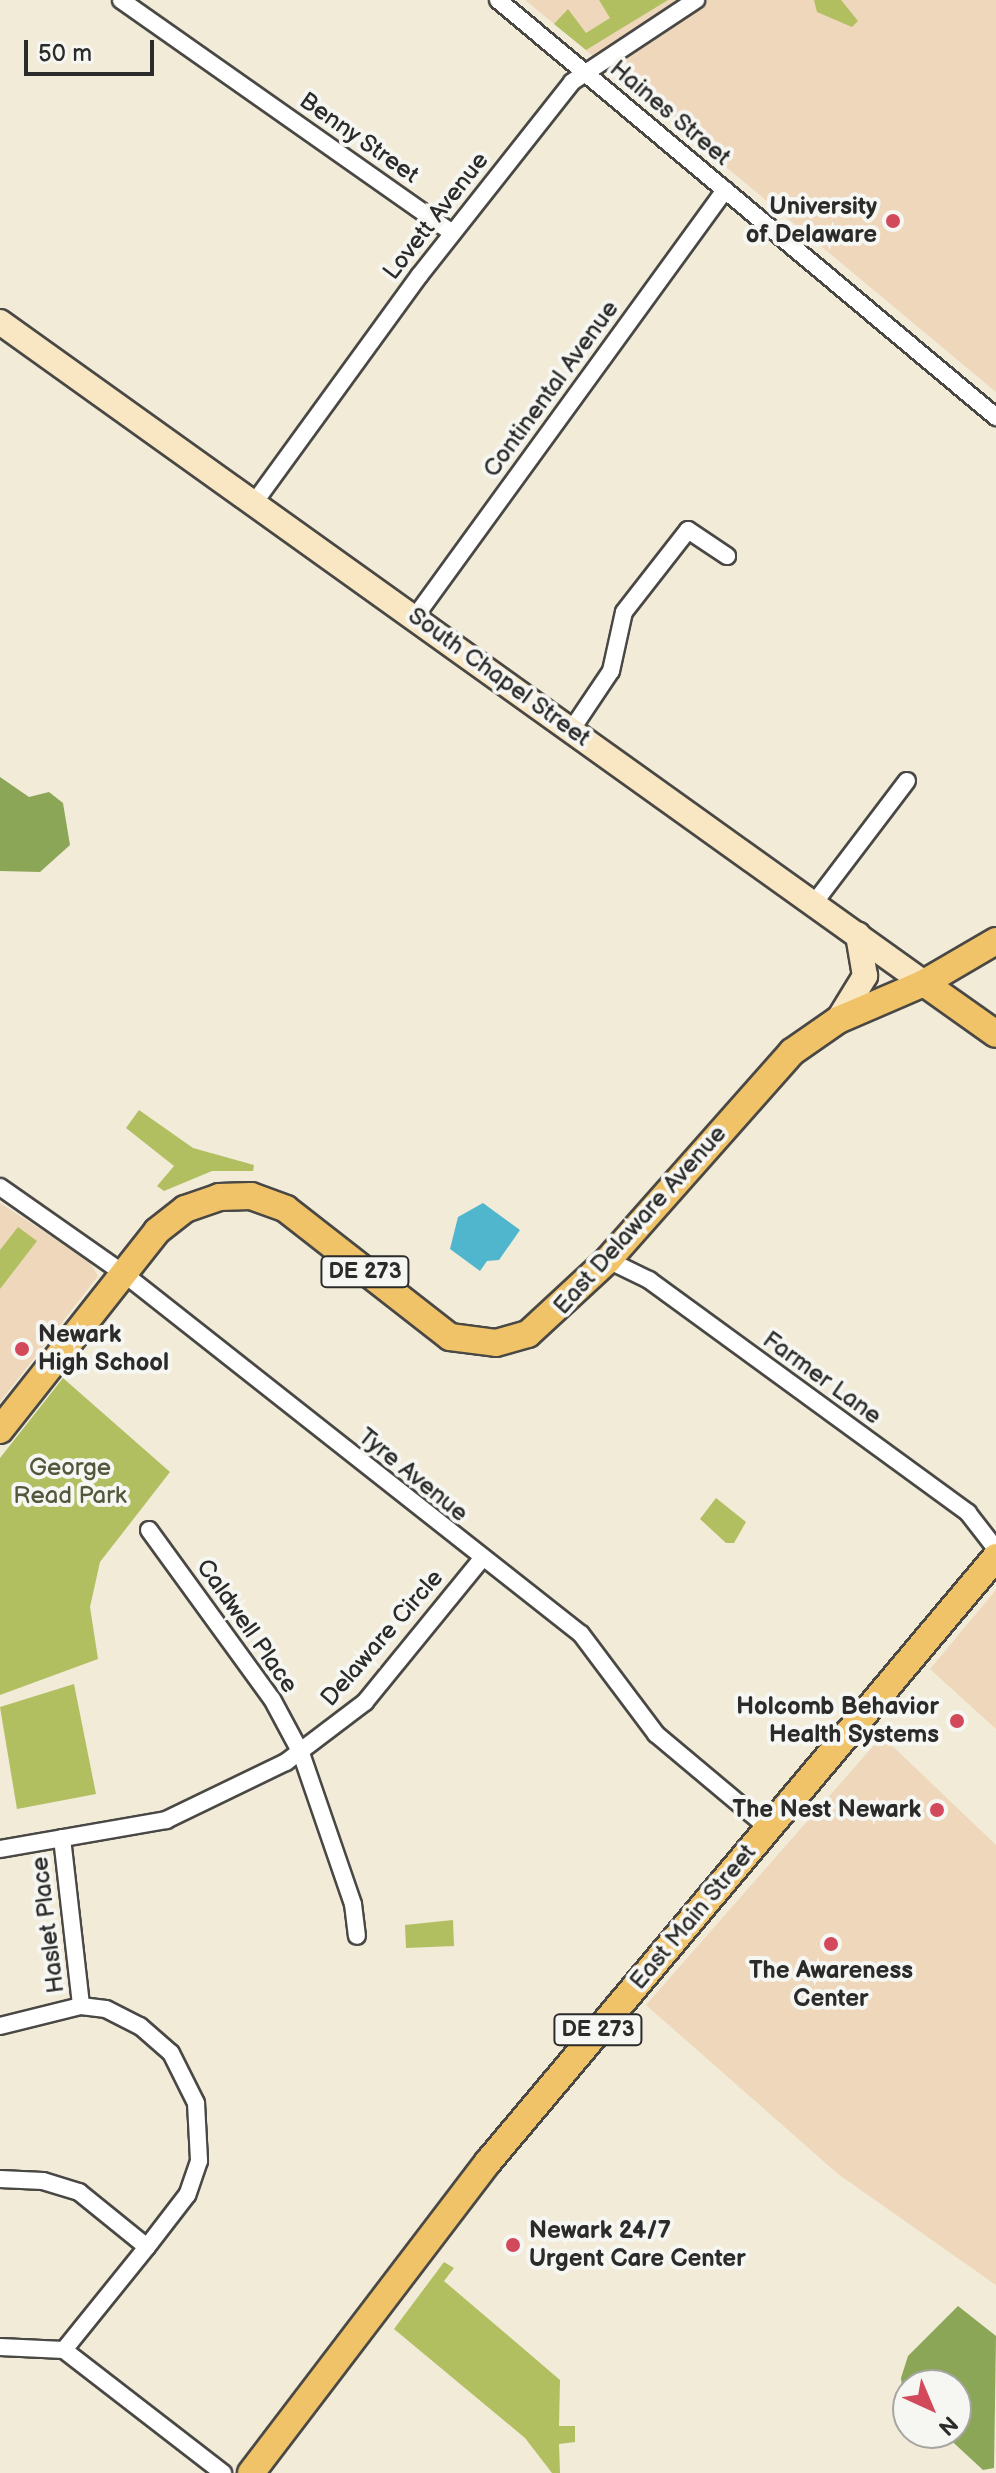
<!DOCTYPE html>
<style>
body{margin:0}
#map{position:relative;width:996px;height:2473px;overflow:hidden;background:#f1ebd8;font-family:"Balsamiq Sans",sans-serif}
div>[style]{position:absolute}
.built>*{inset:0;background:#eed7bb}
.green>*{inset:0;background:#b1bf61}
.forest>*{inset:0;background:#8ca657}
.water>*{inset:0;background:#50b6ce}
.roads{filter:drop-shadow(2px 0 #494845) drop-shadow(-2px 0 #494845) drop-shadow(0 2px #494845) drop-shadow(0 -2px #494845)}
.street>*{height:16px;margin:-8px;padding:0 8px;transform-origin:8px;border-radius:8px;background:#fff}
.secondary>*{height:24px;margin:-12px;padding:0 12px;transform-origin:12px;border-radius:12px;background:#f9e7c3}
.primary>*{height:26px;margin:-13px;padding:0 13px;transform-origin:13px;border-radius:13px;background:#f1c369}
.dots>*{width:22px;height:22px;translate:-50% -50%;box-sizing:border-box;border:4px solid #f6f6f2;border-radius:50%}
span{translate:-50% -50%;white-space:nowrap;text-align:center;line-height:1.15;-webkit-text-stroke:8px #f6f6f2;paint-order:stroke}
.shield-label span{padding:2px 6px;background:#f6f6f2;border:2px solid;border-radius:6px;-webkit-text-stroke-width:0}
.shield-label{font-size:22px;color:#2b2b2b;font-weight:700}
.street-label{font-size:24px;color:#2b2b2b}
.poi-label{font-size:24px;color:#2b2b2b;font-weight:700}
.right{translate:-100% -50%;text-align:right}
.left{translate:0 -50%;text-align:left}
.park-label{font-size:24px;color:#53573b}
.north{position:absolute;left:892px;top:2369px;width:80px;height:80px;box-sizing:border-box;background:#f6f6f2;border:2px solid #a5a5a2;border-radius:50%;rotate:136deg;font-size:22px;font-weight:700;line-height:32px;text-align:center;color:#2b2b2b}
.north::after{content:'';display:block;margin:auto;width:28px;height:36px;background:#d1495b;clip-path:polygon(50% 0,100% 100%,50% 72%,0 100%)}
.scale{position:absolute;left:24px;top:40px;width:130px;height:36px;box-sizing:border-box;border:4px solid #2b2b2b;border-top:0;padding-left:10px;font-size:24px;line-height:28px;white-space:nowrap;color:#2b2b2b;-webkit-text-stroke:6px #f6f6f2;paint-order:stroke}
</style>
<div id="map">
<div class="built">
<div style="clip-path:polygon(525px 0,996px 0,996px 392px,575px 41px)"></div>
<div style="clip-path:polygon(0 1203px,89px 1261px,98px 1276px,0 1402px)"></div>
<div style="clip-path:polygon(996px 1590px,996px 1729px,930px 1669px)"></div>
<div style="clip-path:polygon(882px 1736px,996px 1845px,996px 2285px,838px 2174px,646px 2005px)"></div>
</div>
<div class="green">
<div style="clip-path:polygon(599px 0,668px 0,586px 50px,554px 24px,568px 9px,586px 33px,610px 18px)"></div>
<div style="clip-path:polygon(814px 0,841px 0,858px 21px,852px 27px,817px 12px)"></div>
<div style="clip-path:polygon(139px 1110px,193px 1148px,254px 1165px,253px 1171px,212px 1171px,164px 1191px,157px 1186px,174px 1166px,126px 1128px)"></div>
<div style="clip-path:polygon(18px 1227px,37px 1241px,0 1289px,0 1250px)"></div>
<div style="clip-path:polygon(63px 1378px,170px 1472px,100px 1562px,90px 1607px,98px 1659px,0 1695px,0 1458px)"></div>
<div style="clip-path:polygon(716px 1498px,746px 1522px,734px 1543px,726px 1543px,700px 1519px)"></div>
<div style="clip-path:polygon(74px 1684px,96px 1794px,17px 1809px,0 1707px)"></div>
<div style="clip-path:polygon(453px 1920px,454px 1946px,406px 1948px,405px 1925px)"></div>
<div style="clip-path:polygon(444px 2262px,454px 2268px,444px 2281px,560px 2380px,559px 2426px,575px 2426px,575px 2442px,559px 2444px,560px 2473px,552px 2473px,525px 2438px,394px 2329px)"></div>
</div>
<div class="forest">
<div style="clip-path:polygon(0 777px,29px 797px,49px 792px,63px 803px,70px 845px,40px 872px,0 871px)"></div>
<div style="clip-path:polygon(958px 2306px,996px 2336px,994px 2468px,983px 2470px,943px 2433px,956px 2433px,956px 2385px,908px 2385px,908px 2401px,903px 2396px,901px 2378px,908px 2356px)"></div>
</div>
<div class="water">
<div style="clip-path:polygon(483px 1203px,520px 1230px,499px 1260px,487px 1261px,480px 1271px,450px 1249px,458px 1217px)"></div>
</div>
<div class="roads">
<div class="street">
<div style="left:121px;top:0;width:405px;rotate:35.1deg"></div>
<div style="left:498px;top:0;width:650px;rotate:39.94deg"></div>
<div style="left:254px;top:503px;width:281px;rotate:-54deg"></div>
<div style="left:419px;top:276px;width:247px;rotate:-51.7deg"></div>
<div style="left:572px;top:82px;width:149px;rotate:-33.5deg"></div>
<div style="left:415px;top:617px;width:528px;rotate:-54.02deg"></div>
<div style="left:572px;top:729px;width:70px;rotate:-56.1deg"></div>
<div style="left:611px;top:671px;width:60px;rotate:-77.6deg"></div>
<div style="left:624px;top:612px;width:104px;rotate:-52deg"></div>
<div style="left:688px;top:530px;width:47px;rotate:33.7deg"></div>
<div style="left:815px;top:902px;width:152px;rotate:-52.8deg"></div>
<div style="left:0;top:1187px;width:150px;rotate:35deg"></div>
<div style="left:123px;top:1273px;width:583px;rotate:38.25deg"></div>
<div style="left:581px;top:1634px;width:125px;rotate:53.1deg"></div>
<div style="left:656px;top:1734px;width:146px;rotate:40deg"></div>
<div style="left:608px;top:1260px;width:46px;rotate:26deg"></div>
<div style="left:649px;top:1280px;width:395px;rotate:36.1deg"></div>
<div style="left:968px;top:1513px;width:46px;rotate:52.1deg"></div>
<div style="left:149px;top:1530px;width:209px;rotate:54deg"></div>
<div style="left:272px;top:1699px;width:61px;rotate:61.8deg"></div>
<div style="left:301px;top:1753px;width:160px;rotate:71deg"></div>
<div style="left:353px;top:1904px;width:32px;rotate:83deg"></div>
<div style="left:62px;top:1838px;width:169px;rotate:83.5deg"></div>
<div style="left:0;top:1849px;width:169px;rotate:-9.9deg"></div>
<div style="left:166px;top:1820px;width:133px;rotate:-25.8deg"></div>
<div style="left:286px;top:1762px;width:99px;rotate:-37.2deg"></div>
<div style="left:365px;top:1702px;width:183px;rotate:-50.8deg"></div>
<div style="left:0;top:2026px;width:83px;rotate:-13.9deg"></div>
<div style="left:81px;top:2006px;width:25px;rotate:7deg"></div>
<div style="left:106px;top:2009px;width:38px;rotate:27deg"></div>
<div style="left:140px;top:2026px;width:41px;rotate:41.1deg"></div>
<div style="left:171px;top:2053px;width:56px;rotate:63.4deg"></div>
<div style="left:196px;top:2103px;width:58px;rotate:87deg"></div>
<div style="left:199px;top:2161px;width:36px;rotate:109deg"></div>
<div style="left:187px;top:2195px;width:66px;rotate:127.6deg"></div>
<div style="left:0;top:2179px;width:43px;rotate:2.7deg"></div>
<div style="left:43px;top:2181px;width:38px;rotate:17deg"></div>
<div style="left:79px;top:2192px;width:87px;rotate:39deg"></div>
<div style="left:147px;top:2247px;width:132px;rotate:128.9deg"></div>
<div style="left:0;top:2347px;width:64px;rotate:2.7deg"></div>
<div style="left:64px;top:2350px;width:201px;rotate:37.7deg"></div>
</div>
<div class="secondary">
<div style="left:0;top:322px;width:1136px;rotate:35.58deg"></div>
<div style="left:838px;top:1020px;width:52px;rotate:-58.5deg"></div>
<div style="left:865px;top:976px;width:42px;rotate:-99.7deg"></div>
</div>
<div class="primary">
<div style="left:924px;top:983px;width:88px;rotate:35.3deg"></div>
<div style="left:0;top:1430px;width:253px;rotate:-51.7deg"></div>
<div style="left:157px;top:1231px;width:36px;rotate:-38deg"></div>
<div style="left:185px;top:1209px;width:36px;rotate:-19deg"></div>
<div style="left:219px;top:1197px;width:32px;rotate:-2deg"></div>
<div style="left:251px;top:1196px;width:37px;rotate:20deg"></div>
<div style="left:286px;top:1209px;width:208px;rotate:38deg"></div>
<div style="left:450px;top:1337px;width:46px;rotate:7.4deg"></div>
<div style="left:496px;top:1343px;width:33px;rotate:-16deg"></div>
<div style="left:528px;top:1334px;width:109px;rotate:-42.8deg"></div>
<div style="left:608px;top:1260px;width:278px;rotate:-48.5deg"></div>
<div style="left:792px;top:1052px;width:56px;rotate:-34.8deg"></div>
<div style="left:838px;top:1020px;width:94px;rotate:-23.3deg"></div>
<div style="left:924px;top:983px;width:83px;rotate:-30.3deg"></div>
<div style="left:251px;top:2473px;width:391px;rotate:-52.7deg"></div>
<div style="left:488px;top:2162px;width:790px;rotate:-49.98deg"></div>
</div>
</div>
<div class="dots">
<div style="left:893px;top:221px;background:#d1495b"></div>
<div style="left:22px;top:1349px;background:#d1495b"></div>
<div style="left:957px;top:1721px;background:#d1495b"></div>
<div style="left:937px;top:1810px;background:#d1495b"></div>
<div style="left:831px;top:1944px;background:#d1495b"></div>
<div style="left:513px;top:2245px;background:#d1495b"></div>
</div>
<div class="shield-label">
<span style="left:365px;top:1272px">DE 273</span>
<span style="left:598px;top:2030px">DE 273</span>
</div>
<div class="street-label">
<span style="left:670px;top:113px;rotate:40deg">Haines Street</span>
<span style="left:359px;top:138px;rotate:35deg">Benny Street</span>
<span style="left:436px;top:216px;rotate:-52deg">Lovett Avenue</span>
<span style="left:551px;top:389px;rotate:-54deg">Continental Avenue</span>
<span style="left:499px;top:677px;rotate:36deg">South Chapel Street</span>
<span style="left:640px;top:1220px;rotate:-48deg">East Delaware Avenue</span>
<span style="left:822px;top:1378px;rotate:36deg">Farmer Lane</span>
<span style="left:413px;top:1475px;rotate:39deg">Tyre Avenue</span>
<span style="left:247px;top:1626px;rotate:55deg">Caldwell Place</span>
<span style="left:382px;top:1638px;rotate:-49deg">Delaware Circle</span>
<span style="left:693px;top:1917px;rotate:-50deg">East Main Street</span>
<span style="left:48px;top:1925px;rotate:-97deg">Haslet Place</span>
</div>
<div class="poi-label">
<span class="right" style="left:877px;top:221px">University<br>of Delaware</span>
<span class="left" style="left:38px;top:1349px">Newark<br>High School</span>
<span class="right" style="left:939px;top:1721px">Holcomb Behavior<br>Health Systems</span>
<span class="right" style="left:921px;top:1810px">The Nest Newark</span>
<span style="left:831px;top:1985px">The Awareness<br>Center</span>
<span class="left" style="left:529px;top:2245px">Newark 24/7<br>Urgent Care Center</span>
</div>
<div class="park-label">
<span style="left:70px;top:1482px">George<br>Read Park</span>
</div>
<div class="north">N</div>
<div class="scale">50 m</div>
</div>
